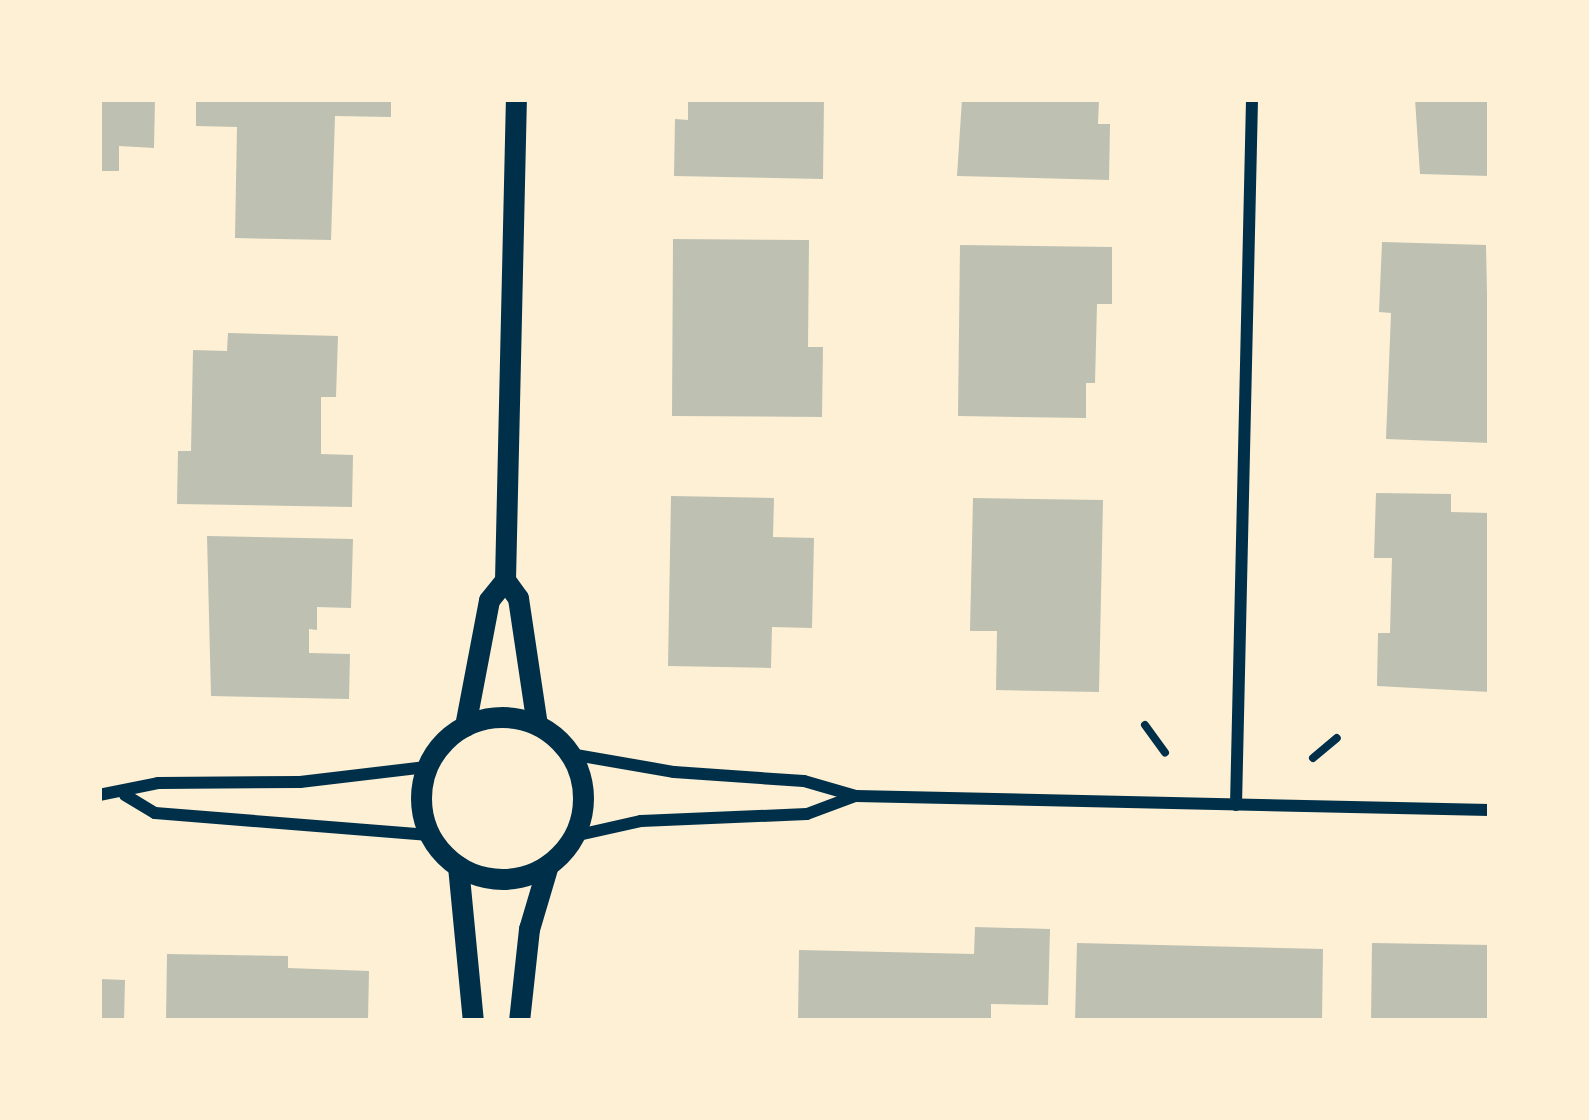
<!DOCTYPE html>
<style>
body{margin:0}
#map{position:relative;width:1589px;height:1120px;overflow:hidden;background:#fdf0d5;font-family:"IBM Plex Sans",sans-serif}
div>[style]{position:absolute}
.building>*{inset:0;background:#bec0b2}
.path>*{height:8px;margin:-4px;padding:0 4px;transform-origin:4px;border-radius:4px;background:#003049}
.minor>*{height:12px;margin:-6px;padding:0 6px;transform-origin:6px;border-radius:6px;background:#003049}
.tertiary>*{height:21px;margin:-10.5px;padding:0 10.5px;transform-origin:10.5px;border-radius:10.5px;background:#003049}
.tertiary>.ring{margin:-10.5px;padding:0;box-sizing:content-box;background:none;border:21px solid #003049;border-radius:50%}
span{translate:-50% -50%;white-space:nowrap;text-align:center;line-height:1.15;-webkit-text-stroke:12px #fdf0d5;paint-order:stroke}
.frame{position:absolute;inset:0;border:102px solid #fdf0d5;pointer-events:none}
</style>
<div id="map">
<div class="building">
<div style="clip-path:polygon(99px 99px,155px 99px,154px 148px,119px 146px,119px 171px,99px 171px)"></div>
<div style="clip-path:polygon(196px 99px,391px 99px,391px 117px,335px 116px,331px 240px,235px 238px,237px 127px,196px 126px)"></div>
<div style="clip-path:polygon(688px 99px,824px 99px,823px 179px,674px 176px,675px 119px,688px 120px)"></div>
<div style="clip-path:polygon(962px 99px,1099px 99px,1098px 124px,1110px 124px,1109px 180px,957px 176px)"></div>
<div style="clip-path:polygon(1415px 99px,1490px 99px,1490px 176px,1420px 174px)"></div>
<div style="clip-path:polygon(673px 239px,809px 240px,808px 347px,823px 347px,822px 417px,672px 416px)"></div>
<div style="clip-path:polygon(1382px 242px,1486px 245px,1490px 443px,1386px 439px,1391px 313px,1379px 312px)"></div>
<div style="clip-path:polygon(960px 245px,1112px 247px,1112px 304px,1097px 304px,1095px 383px,1086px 383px,1086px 418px,958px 416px)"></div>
<div style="clip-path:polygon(228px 333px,338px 336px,336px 397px,321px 397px,321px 454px,353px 455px,352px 507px,177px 504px,178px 451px,191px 451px,193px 350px,227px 351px)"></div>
<div style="clip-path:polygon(1376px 493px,1451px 494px,1451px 512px,1490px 513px,1490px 692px,1377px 686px,1378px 633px,1390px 633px,1392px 558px,1374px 558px)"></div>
<div style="clip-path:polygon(671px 496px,774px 498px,773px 537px,814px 538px,812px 628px,772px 627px,771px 668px,668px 666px)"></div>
<div style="clip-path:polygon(973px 498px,1103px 500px,1099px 692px,996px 690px,997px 631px,970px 631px)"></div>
<div style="clip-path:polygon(207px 536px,353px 539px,351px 608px,317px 607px,317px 630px,309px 629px,309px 653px,350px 654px,349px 699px,211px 696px)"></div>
<div style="clip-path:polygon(975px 927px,1050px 929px,1048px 1005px,991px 1004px,991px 1021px,798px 1021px,799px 950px,974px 954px)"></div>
<div style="clip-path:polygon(1077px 943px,1323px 949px,1322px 1021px,1075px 1021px)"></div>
<div style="clip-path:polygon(1372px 943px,1490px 945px,1490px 1021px,1371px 1021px)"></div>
<div style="clip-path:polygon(167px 954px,288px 956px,288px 968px,369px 971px,368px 1021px,166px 1021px)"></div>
<div style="clip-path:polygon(99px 979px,125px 980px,124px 1021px,99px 1021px)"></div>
</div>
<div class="path">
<div style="left:1145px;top:725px;width:34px;rotate:54deg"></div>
<div style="left:1313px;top:758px;width:31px;rotate:-40deg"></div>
</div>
<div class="minor">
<div style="left:570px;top:754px;width:106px;rotate:9.8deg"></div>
<div style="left:674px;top:772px;width:130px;rotate:4deg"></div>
<div style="left:804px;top:781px;width:54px;rotate:16.1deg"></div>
<div style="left:856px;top:796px;width:634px;rotate:1.27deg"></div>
<div style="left:99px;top:795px;width:60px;rotate:-11.5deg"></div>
<div style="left:158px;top:783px;width:142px;rotate:-0.4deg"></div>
<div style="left:300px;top:782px;width:127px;rotate:-6.8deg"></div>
<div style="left:125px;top:795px;width:35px;rotate:31deg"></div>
<div style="left:155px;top:813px;width:275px;rotate:4.6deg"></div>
<div style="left:1236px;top:805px;width:706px;rotate:-88.7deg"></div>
<div style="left:574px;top:836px;width:69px;rotate:-12.6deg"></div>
<div style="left:641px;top:821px;width:166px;rotate:-2.4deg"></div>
<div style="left:807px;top:814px;width:51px;rotate:-20.6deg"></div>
</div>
<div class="tertiary">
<div style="left:505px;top:580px;width:22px;rotate:54deg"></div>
<div style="left:518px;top:598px;width:128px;rotate:81.5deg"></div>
<div class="ring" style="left:421px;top:717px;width:141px;height:141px"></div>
<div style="left:465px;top:726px;width:128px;rotate:-79.2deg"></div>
<div style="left:489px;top:600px;width:26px;rotate:-51deg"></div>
<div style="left:505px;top:580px;width:481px;rotate:-88.7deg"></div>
<div style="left:458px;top:866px;width:156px;rotate:84.5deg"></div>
<div style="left:519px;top:1021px;width:93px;rotate:-83.8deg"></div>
<div style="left:529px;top:929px;width:67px;rotate:-73.5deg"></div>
</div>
<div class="frame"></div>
</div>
